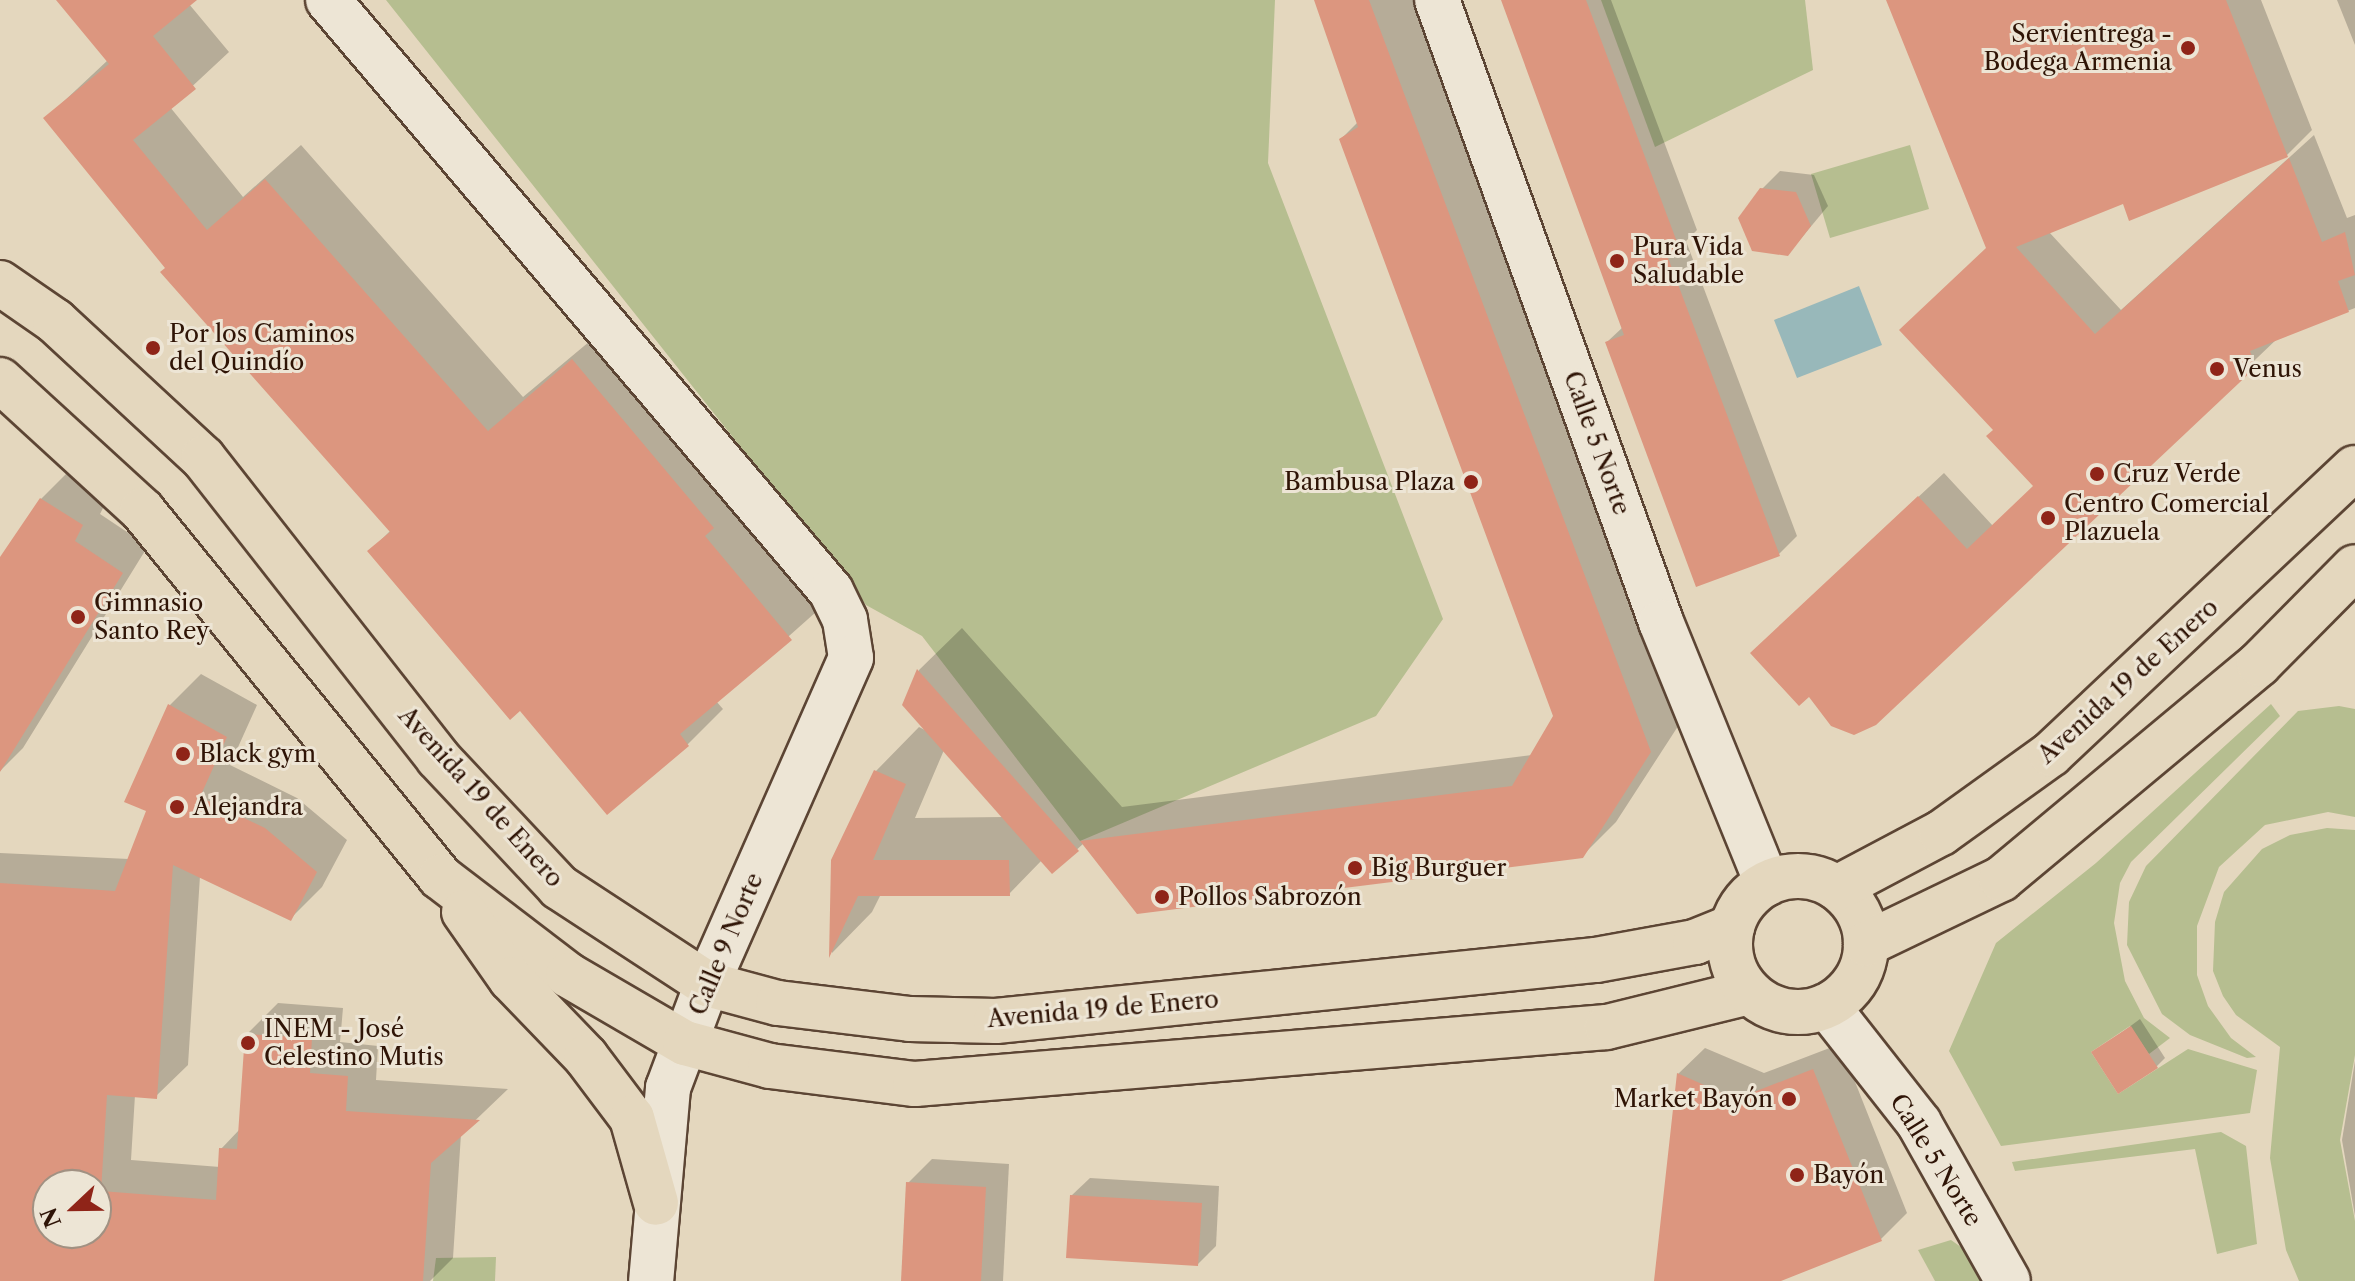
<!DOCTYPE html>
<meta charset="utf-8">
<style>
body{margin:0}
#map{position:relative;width:2355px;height:1281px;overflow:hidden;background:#e4d7be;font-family:"Libre Caslon Text",serif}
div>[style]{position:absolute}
.green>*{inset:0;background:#b6be90}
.water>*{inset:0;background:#98b8ba}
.shadow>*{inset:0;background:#0003}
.building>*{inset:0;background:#dc967f}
.roads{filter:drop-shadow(2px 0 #5c4534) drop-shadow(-2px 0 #5c4534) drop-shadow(0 2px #5c4534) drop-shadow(0 -2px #5c4534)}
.minor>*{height:44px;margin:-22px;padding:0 22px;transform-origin:22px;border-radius:22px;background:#ede5d5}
.tertiary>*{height:44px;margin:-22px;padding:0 22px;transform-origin:22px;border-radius:22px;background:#ede5d5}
.primary>*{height:44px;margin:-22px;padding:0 22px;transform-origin:22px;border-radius:22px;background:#e4d7be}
.primary>.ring{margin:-22px;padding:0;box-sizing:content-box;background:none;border:44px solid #e4d7be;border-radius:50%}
.dots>*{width:22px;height:22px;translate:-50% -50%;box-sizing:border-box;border:4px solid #ede5d5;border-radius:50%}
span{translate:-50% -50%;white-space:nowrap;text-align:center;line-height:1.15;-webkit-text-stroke:6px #ede5d5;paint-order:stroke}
.poi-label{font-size:24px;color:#2f1406}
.right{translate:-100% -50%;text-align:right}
.left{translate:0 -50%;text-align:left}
.street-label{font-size:24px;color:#2f1406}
.north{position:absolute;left:32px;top:1169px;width:80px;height:80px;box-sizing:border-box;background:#ede5d5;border:2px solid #a19182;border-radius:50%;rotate:248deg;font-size:22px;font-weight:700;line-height:32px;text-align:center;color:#2f1406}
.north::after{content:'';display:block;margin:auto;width:28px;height:36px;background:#8f2418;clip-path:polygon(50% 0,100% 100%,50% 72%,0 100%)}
</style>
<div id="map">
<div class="green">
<div style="clip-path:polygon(386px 0,1275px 0,1268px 163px,1443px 619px,1376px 716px,1080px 841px,922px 636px,866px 605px)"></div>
<div style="clip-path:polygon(1601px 0,1805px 0,1813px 70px,1655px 147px)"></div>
<div style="clip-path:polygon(1910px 145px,1929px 209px,1830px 238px,1811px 174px)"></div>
<div style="clip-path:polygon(2271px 704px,2280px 716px,2131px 862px,2120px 883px,2114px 923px,2125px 981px,2144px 1018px,2170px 1038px,2149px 1054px,2130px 1026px,2091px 1052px,2118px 1094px,2188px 1049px,2257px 1070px,2250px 1113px,2001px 1146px,1949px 1051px,1996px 943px,2096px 863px)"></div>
<div style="clip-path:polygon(2339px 706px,2355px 709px,2355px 817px,2328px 812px,2265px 825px,2219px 867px,2197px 926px,2197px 975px,2208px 1006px,2231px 1038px,2256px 1057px,2247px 1058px,2190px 1035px,2162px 1014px,2127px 945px,2129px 902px,2146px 866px,2298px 711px)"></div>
<div style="clip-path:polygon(2327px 828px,2355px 830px,2355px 1055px,2340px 1140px,2355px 1221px,2355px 1281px,2299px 1281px,2286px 1250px,2270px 1158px,2280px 1047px,2236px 1015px,2223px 996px,2213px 971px,2215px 922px,2224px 892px,2262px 849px,2290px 835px)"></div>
<div style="clip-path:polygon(2221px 1132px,2246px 1146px,2257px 1244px,2217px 1254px,2195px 1149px,2015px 1171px,2012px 1162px)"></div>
<div style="clip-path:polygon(1951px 1240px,1968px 1252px,1985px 1281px,1935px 1281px,1918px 1250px)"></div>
<div style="clip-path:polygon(496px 1257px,495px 1281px,433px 1281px,436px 1258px)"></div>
</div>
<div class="water">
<div style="clip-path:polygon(1859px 286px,1882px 345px,1797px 378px,1774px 320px)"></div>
</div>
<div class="shadow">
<div style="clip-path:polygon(59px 0,194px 0,189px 4px,229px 52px,170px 107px,243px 197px,301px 145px,523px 397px,608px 326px,825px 604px,716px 701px,723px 709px,688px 744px,608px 812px,520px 708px,370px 551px,391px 530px,46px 118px,108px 60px)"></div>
<div style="clip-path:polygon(evenodd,1316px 0,1414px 0,1684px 717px,1616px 822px,1582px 856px,1084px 843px,1060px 865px,1042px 860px,1009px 894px,881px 894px,872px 912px,832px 953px,833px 861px,876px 771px,919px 727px,927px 731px,904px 705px,919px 670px,962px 628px,1122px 807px,1532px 755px,1556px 717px,1341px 139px,1358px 122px,1316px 0,944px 750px,1004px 817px,915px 818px,944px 750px)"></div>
<div style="clip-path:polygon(1503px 0,1611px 0,1697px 230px,1686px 241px,1797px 536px,1779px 554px,1607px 342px,1623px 327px)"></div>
<div style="clip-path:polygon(1888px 0,2261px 0,2312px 130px,2287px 155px,2124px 202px,2049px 232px,2121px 310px,2314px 135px,2347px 218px,2355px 215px,2355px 308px,2279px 337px,1875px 723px,1778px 628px,1944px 473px,1993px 526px,2035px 486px,1996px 430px,1988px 247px)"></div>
<div style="clip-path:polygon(2337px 0,2355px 0,2355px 45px)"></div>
<div style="clip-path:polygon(1780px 171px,1814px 175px,1828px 206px,1788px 254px,1761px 190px)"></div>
<div style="clip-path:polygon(67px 473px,108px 498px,100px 514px,148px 546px,23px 748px,0 771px,0 560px,41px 499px)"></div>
<div style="clip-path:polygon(evenodd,201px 674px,257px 705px,230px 765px,297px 798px,347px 840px,322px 887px,291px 918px,200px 876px,188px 1065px,156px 1096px,135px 1095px,131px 1160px,220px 1167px,221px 1149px,240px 1129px,247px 1034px,278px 1003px,343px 1008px,340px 1042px,378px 1046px,376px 1080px,508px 1089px,461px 1134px,453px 1258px,430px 1281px,0 1281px,0 853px,129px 859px,148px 810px,170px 705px,201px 674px,48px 1185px,96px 1185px,96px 1233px,48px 1233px,48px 1185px)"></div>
<div style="clip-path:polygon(2140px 1019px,2165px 1058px,2156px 1067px,2094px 1053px)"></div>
<div style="clip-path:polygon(1840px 1044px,1907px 1213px,1881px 1239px,1776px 1281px,1656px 1281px,1678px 1074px,1705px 1048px,1764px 1073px)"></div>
<div style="clip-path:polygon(2355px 1061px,2355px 1216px,2342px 1140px)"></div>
<div style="clip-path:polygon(932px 1159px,1009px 1164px,1003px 1281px,903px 1281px,908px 1183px)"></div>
<div style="clip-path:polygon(1090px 1178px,1219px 1186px,1216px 1246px,1198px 1264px,1071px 1196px)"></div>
</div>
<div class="building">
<div style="clip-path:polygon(56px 0,197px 0,153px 36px,196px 89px,133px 140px,207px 230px,265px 179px,488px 431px,572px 359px,714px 528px,705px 536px,792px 640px,680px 734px,689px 746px,607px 815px,520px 711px,510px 720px,367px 551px,390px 532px,160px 272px,165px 268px,43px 118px,109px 64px)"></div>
<div style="clip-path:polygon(1314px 0,1369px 0,1651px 752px,1583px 858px,1137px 914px,1080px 841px,1512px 786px,1553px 716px,1339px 139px,1358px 127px)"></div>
<div style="clip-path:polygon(1501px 0,1586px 0,1680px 250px,1667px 255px,1780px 556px,1696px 587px,1605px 342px,1624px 335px)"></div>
<div style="clip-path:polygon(1886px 0,2226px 0,2288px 157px,2129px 221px,2123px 204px,2016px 247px,2095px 334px,2289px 158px,2322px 242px,2345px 232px,2355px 275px,2338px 281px,2349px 312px,2250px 351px,2256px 367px,1876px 725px,1854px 735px,1831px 726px,1809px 697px,1799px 706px,1750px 653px,1918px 496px,1967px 549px,2033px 486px,1986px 436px,1993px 430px,1899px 330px,1986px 248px)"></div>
<div style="clip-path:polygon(1760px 188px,1796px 192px,1811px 226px,1788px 256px,1752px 251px,1738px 218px)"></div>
<div style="clip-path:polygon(40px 498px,83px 525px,75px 541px,123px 573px,0 772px,0 557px)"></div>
<div style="clip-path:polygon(917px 669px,1079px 851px,1052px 874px,902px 705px)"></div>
<div style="clip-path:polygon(evenodd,168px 704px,227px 737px,200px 797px,265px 828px,317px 872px,291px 921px,173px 865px,157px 1099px,107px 1095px,101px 1191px,216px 1200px,219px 1148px,237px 1149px,245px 1034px,312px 1038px,310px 1073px,348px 1076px,346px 1111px,480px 1120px,431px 1163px,423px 1281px,0 1281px,0 883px,115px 891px,146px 811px,124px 802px,168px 704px,48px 1185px,96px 1185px,96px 1233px,48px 1233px,48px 1185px)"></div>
<div style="clip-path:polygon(874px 770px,906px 784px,873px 860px,1009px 860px,1010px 896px,858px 896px,829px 958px,831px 860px)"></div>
<div style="clip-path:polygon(2131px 1026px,2158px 1068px,2118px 1094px,2091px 1052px)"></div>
<div style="clip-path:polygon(1813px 1069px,1882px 1241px,1781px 1281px,1654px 1281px,1677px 1073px,1736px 1099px)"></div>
<div style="clip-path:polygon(906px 1182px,986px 1187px,981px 1281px,901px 1281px)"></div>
<div style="clip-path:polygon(1070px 1195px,1202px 1203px,1198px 1266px,1066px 1258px)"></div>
</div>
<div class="roads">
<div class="minor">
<div style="left:328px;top:0;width:776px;rotate:49.6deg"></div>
<div style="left:831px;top:591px;width:32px;rotate:64deg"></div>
<div style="left:845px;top:620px;width:38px;rotate:81deg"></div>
<div style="left:851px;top:658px;width:356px;rotate:113.8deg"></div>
<div style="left:707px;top:984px;width:111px;rotate:110.6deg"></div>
<div style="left:668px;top:1088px;width:194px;rotate:95deg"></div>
<div style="left:1827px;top:1006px;width:149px;rotate:51.8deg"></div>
<div style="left:1919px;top:1123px;width:181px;rotate:60.6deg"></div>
</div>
<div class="tertiary">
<div style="left:1437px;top:0;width:661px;rotate:70.19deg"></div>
<div style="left:1661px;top:622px;width:282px;rotate:67.9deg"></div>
</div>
<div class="primary">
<div style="left:0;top:283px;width:67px;rotate:34.6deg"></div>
<div style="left:55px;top:321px;width:202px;rotate:42.8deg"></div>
<div style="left:203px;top:458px;width:381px;rotate:51.9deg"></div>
<div style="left:438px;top:758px;width:177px;rotate:46.8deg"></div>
<div style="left:559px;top:887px;width:177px;rotate:33.2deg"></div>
<div style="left:707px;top:984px;width:73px;rotate:15deg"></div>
<div style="left:778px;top:1003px;width:133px;rotate:6.9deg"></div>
<div style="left:910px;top:1019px;width:86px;rotate:1.3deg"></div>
<div style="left:996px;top:1021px;width:603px;rotate:-5.81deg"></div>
<div style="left:1596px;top:960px;width:101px;rotate:-10.3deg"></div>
<div style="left:1695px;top:942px;width:40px;rotate:-22deg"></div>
<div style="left:0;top:380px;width:193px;rotate:42.5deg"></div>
<div style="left:142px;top:510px;width:473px;rotate:50.9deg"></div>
<div style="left:440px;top:877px;width:161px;rotate:37.4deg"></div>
<div style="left:568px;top:975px;width:135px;rotate:30.2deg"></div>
<div style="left:685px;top:1043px;width:88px;rotate:15.1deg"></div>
<div style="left:770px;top:1066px;width:146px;rotate:7.1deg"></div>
<div style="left:915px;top:1084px;width:694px;rotate:-4.71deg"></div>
<div style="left:1607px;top:1027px;width:146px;rotate:-13.8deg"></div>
<div class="ring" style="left:1730px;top:876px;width:92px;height:92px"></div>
<div style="left:1837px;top:888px;width:118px;rotate:-27.9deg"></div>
<div style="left:1941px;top:833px;width:135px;rotate:-35.7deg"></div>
<div style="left:2051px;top:754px;width:417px;rotate:-43.3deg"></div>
<div style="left:464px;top:912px;width:82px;rotate:55deg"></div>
<div style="left:511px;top:979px;width:108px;rotate:46.1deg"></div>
<div style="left:586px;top:1057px;width:76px;rotate:53deg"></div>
<div style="left:632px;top:1118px;width:88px;rotate:74.2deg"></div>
<div style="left:1866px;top:944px;width:150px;rotate:-25.7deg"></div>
<div style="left:2001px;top:879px;width:336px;rotate:-39.8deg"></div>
<div style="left:2259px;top:664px;width:136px;rotate:-45.3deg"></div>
</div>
</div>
<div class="dots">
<div style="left:2188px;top:48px;background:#8f2418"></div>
<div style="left:1617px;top:261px;background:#8f2418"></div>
<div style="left:153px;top:348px;background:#8f2418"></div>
<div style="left:2217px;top:369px;background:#8f2418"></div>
<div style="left:2097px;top:474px;background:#8f2418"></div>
<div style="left:1471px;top:482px;background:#8f2418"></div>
<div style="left:2048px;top:518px;background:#8f2418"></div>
<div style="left:78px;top:617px;background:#8f2418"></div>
<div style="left:183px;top:754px;background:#8f2418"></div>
<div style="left:177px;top:807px;background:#8f2418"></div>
<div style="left:1355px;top:868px;background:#8f2418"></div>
<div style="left:1162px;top:897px;background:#8f2418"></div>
<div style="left:248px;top:1043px;background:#8f2418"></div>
<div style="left:1789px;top:1099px;background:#8f2418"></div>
<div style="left:1797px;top:1175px;background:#8f2418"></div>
</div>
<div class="poi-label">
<span class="right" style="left:2172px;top:48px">Servientrega -<br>Bodega Armenia</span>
<span class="left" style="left:1633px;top:261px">Pura Vida<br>Saludable</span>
<span class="left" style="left:169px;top:348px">Por los Caminos<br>del Quindío</span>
<span class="left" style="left:2233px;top:369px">Venus</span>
<span class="left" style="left:2113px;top:474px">Cruz Verde</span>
<span class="right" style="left:1455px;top:482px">Bambusa Plaza</span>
<span class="left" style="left:2064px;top:518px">Centro Comercial<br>Plazuela</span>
<span class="left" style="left:94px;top:617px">Gimnasio<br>Santo Rey</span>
<span class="left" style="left:199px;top:754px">Black gym</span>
<span class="left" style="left:193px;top:807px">Alejandra</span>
<span class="left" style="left:1371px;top:868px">Big Burguer</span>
<span class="left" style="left:1178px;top:897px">Pollos Sabrozón</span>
<span class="left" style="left:264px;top:1043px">INEM - José<br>Celestino Mutis</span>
<span class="right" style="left:1773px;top:1099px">Market Bayón</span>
<span class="left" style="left:1813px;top:1175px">Bayón</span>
</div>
<div class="street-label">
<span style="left:1597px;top:443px;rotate:70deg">Calle 5 Norte</span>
<span style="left:2128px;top:681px;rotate:-42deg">Avenida 19 de Enero</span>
<span style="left:481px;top:797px;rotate:48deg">Avenida 19 de Enero</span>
<span style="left:726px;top:944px;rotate:-67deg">Calle 9 Norte</span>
<span style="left:1103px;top:1009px;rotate:-5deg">Avenida 19 de Enero</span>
<span style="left:1936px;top:1160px;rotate:58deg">Calle 5 Norte</span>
</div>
<div class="north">N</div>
</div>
